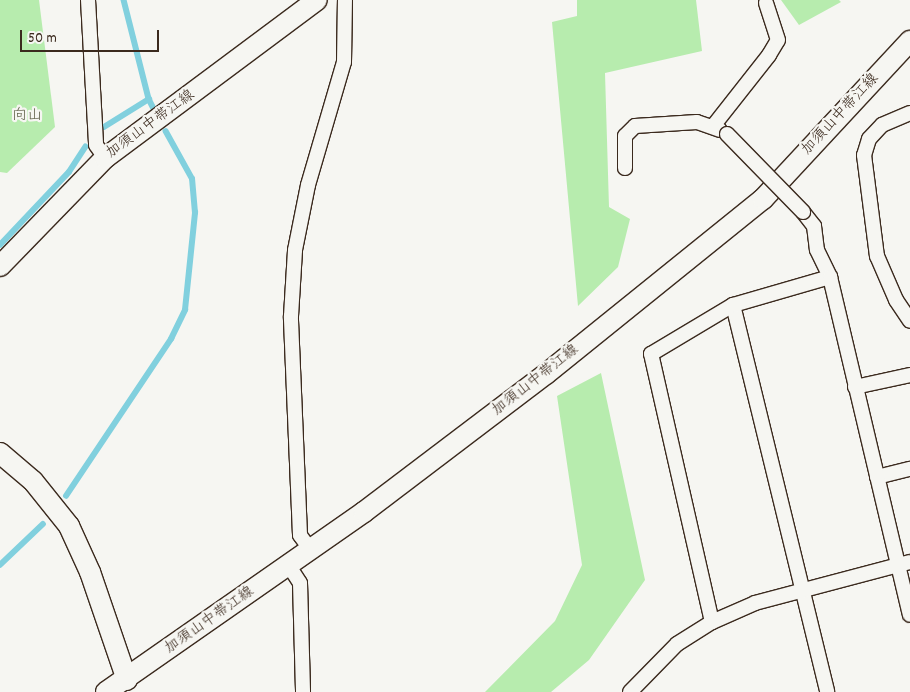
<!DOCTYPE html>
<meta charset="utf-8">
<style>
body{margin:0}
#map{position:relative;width:910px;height:692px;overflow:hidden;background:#f6f6f2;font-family:Dekko,"Klee One",sans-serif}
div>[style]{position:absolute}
.green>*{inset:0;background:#b7ecae}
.stream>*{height:5.5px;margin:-2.75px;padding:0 2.75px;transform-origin:2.75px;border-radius:2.75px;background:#81d0de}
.roads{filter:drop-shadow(1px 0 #3b2a1e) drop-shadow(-1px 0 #3b2a1e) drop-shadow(0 1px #3b2a1e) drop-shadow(0 -1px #3b2a1e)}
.minor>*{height:14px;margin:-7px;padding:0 7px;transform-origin:7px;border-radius:7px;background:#f6f6f2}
.secondary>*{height:20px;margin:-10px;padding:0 10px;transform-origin:10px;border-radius:10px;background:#f6f6f2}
.bridges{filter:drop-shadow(1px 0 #3b2a1e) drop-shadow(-1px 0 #3b2a1e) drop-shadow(0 1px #3b2a1e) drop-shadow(0 -1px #3b2a1e)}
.minor-bridge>*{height:14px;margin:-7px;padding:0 7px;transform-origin:7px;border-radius:7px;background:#f6f6f2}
span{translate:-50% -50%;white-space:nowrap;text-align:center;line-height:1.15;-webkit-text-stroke:4.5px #f6f6f2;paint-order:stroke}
.street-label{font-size:15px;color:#3b2a1e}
.park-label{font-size:15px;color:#5a5a42}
.scale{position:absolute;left:20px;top:30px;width:139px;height:22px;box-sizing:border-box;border:2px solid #3b2a1e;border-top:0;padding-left:6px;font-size:15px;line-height:18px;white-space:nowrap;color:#3b2a1e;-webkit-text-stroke:4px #f6f6f2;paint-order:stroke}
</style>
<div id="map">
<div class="green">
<div style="clip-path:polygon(0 0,39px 0,55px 127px,7px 173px,0 172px)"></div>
<div style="clip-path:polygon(577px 0,696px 0,702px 51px,605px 73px,609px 207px,630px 219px,618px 267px,578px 306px,552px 22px,577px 16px)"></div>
<div style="clip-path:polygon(781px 0,839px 0,841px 2px,799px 25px)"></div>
<div style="clip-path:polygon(601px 373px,645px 580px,589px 660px,551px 692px,485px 692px,555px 621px,582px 565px,557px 396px)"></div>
</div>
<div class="stream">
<div style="left:124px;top:0;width:102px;rotate:75.8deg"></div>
<div style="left:149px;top:99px;width:11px;rotate:63deg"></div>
<div style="left:104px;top:127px;width:53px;rotate:-31.9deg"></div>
<div style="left:0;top:245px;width:100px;rotate:-46.6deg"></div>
<div style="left:69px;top:172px;width:30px;rotate:-57deg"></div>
<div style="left:66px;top:496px;width:189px;rotate:-56.2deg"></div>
<div style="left:171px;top:339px;width:32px;rotate:-64deg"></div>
<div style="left:185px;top:310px;width:98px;rotate:-84.1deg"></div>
<div style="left:195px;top:213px;width:34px;rotate:-95deg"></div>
<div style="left:192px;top:179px;width:54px;rotate:-119deg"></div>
<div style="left:0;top:565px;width:59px;rotate:-43.6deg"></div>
</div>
<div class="roads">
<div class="minor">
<div style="left:88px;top:0;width:145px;rotate:86.8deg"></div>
<div style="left:96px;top:145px;width:16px;rotate:55deg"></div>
<div style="left:910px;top:113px;width:30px;rotate:157deg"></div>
<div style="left:882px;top:125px;width:19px;rotate:133deg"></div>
<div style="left:869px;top:139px;width:17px;rotate:107deg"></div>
<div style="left:864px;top:155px;width:102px;rotate:82.7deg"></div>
<div style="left:877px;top:256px;width:48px;rotate:66.6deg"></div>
<div style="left:896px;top:300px;width:25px;rotate:56deg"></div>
<div style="left:714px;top:125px;width:89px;rotate:-51.8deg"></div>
<div style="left:769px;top:55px;width:17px;rotate:-59deg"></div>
<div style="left:778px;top:40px;width:39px;rotate:-108deg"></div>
<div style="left:625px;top:168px;width:32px;rotate:-90deg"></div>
<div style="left:625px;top:136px;width:14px;rotate:-45deg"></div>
<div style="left:635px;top:126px;width:62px;rotate:-3.7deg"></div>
<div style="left:697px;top:122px;width:24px;rotate:19deg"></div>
<div style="left:803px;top:212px;width:18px;rotate:52deg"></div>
<div style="left:814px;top:226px;width:24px;rotate:83deg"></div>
<div style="left:817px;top:250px;width:30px;rotate:64deg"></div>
<div style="left:733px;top:305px;width:398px;rotate:76.3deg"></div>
<div style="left:855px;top:387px;width:56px;rotate:-12.3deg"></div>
<div style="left:877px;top:477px;width:34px;rotate:-14deg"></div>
<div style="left:310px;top:549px;width:17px;rotate:-126deg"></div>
<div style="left:300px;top:535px;width:219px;rotate:-92.4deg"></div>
<div style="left:291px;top:316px;width:66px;rotate:-86.5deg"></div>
<div style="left:295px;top:250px;width:66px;rotate:-78.7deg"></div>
<div style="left:308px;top:185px;width:128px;rotate:-73.7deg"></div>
<div style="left:344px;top:62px;width:62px;rotate:-89.1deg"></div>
<div style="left:289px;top:566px;width:20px;rotate:57deg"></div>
<div style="left:300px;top:583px;width:109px;rotate:88.4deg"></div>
<div style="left:712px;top:622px;width:275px;rotate:-102.8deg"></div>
<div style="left:651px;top:354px;width:96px;rotate:-30.9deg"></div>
<div style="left:733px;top:305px;width:101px;rotate:-16.1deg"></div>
<div style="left:830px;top:277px;width:347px;rotate:76.7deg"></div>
<div style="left:630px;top:692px;width:67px;rotate:-45.6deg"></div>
<div style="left:677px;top:644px;width:41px;rotate:-32.2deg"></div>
<div style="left:712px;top:622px;width:47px;rotate:-23.8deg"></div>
<div style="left:755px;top:603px;width:160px;rotate:-14.8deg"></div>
</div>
<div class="secondary">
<div style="left:0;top:266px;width:151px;rotate:-45.8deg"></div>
<div style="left:105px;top:158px;width:264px;rotate:-36.7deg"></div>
<div style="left:0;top:453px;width:43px;rotate:40.3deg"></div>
<div style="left:33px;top:481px;width:58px;rotate:51.3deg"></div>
<div style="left:69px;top:526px;width:51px;rotate:65.5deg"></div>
<div style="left:90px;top:572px;width:114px;rotate:71.1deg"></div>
<div style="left:106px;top:692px;width:315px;rotate:-34.9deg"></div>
<div style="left:364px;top:512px;width:228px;rotate:-37.2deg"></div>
<div style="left:546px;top:374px;width:279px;rotate:-38.9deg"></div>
<div style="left:763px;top:199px;width:216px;rotate:-47.1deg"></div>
</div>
</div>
<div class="bridges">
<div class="minor-bridge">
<div style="left:727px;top:134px;width:109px;rotate:45.7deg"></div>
</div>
</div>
<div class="street-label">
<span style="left:841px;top:115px;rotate:-47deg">加須山中帯江線</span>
<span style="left:151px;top:125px;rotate:-36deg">加須山中帯江線</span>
<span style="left:536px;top:381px;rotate:-38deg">加須山中帯江線</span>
<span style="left:210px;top:621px;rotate:-35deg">加須山中帯江線</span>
</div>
<div class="park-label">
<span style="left:27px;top:117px">向山</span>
</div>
<div class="scale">50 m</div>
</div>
